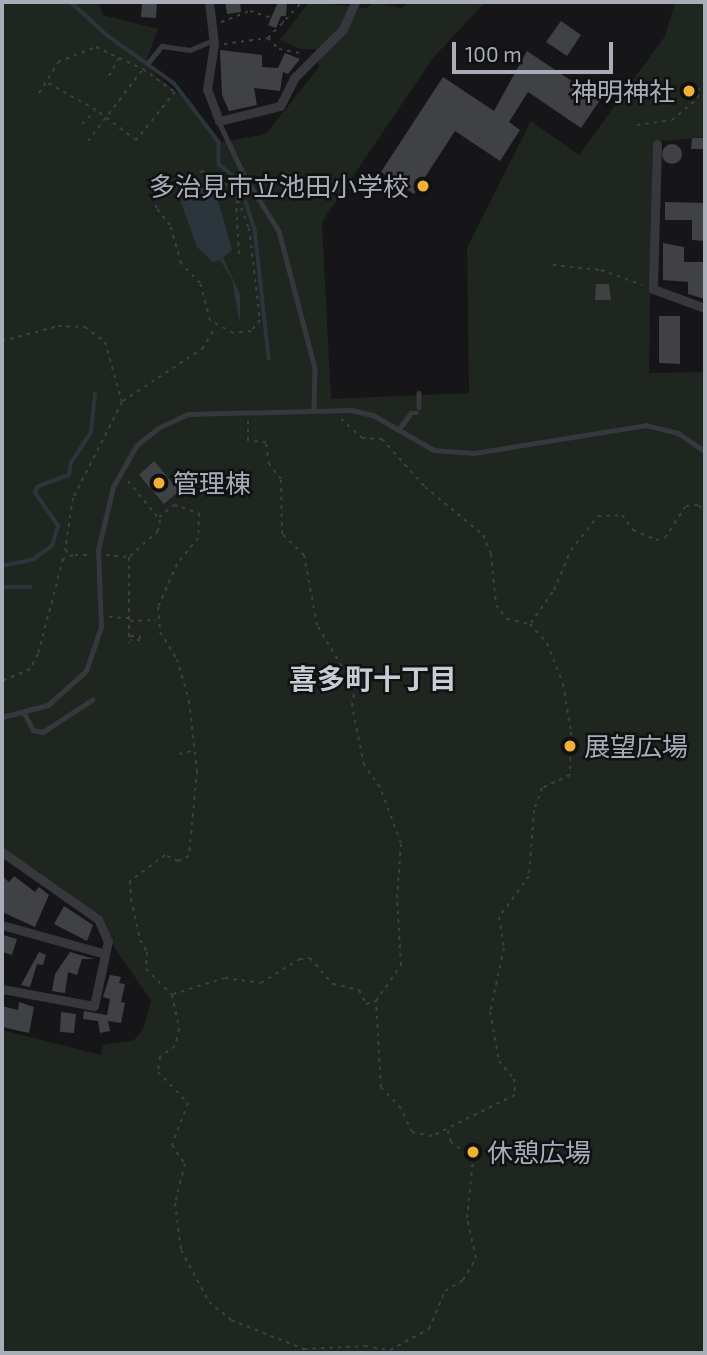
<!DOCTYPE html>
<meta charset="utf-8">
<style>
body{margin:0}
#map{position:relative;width:707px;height:1355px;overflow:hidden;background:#161618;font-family:"Exo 2","Noto Sans JP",sans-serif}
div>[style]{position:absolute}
.green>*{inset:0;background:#1e261f}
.water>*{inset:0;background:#2c353c}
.stream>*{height:3.5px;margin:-1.75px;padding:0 1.75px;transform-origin:1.75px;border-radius:1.75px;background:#2c353c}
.building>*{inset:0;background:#404145}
.round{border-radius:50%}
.path>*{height:2px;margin-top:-1px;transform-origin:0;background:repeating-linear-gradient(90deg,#3d3f44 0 3.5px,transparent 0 8.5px)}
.service>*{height:4.5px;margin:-2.25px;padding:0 2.25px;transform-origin:2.25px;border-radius:2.25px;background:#37383d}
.minor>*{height:9px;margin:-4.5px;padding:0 4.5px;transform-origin:4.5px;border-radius:4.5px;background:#37383d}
.dots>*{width:19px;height:19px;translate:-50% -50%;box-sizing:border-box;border:4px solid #111113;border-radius:50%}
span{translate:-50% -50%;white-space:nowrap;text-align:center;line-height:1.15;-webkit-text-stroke:5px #111113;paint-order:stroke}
.poi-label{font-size:26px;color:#a8adb8}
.right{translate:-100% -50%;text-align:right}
.left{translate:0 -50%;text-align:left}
.neighbourhood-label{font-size:28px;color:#c9ccd4;font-weight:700}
.frame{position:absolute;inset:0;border:4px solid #a8adb8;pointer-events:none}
.scale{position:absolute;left:452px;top:42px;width:161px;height:32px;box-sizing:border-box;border:4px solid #a8adb8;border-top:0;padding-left:9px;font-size:21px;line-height:24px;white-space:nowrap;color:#a8adb8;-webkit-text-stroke:5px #111113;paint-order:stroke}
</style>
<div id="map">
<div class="green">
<div style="clip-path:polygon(2px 2px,98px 2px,103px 15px,158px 29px,145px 65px,184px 99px,189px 98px,217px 143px,266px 134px,319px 67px,316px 49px,300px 49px,280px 40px,309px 2px,367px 8px,373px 2px,402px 8px,409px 2px,485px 2px,433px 58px,322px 222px,331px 399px,469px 393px,467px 248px,531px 121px,579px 155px,665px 36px,675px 2px,705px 2px,705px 137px,653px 142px,649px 373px,705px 372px,705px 1353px,2px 1353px,2px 1030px,101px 1055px,103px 1045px,134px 1040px,143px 1029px,151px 1000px,116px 950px,102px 916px,2px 847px)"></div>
</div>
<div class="water">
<div style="clip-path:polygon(204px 185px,216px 193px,232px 250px,223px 258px,240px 294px,240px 324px,232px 279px,220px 260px,213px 262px,197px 247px,179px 197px,179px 190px)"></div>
</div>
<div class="stream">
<div style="left:71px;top:2px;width:50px;rotate:42.6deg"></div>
<div style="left:108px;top:36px;width:81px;rotate:35.5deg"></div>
<div style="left:174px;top:83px;width:74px;rotate:52.7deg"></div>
<div style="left:219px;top:142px;width:22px;rotate:90deg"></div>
<div style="left:219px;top:164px;width:25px;rotate:40deg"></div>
<div style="left:238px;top:180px;width:12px;rotate:70deg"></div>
<div style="left:246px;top:202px;width:28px;rotate:72deg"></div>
<div style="left:255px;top:229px;width:130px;rotate:83.8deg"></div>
<div style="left:2px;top:566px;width:33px;rotate:-12deg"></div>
<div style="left:34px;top:559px;width:22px;rotate:-36deg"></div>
<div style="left:52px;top:546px;width:21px;rotate:-73deg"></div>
<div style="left:58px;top:526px;width:40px;rotate:-124.9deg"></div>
<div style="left:35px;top:493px;width:6px;rotate:-72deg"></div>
<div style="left:37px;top:487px;width:34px;rotate:-21deg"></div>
<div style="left:69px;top:475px;width:12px;rotate:-81deg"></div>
<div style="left:71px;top:463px;width:37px;rotate:-57deg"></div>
<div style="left:91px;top:432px;width:38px;rotate:-84deg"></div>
<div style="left:2px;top:587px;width:28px"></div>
</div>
<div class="building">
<div style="clip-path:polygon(142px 2px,157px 2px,156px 18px,141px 17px)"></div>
<div style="clip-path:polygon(225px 2px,240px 2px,241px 12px,227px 14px)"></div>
<div style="clip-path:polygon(278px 2px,287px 2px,286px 16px,281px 16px,276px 28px,268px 25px)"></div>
<div style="clip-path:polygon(561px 21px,581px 35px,567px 56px,546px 42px)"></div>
<div style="clip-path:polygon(220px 50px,262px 55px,262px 67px,278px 68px,285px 53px,300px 59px,288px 74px,283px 72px,280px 91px,254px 88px,257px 105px,229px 111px,222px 95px)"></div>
<div style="clip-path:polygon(527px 51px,600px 100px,581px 128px,528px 92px,509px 122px,520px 130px,500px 161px,455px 131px,414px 194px,381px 172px,443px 77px,494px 111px)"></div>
<div style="clip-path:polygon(692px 138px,705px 138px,705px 149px,691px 149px)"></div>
<div class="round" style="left:662px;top:144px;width:20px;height:20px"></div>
<div style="clip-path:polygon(665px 202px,705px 203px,705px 241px,692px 240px,692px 220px,665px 220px)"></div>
<div style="clip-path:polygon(663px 243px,684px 247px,684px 262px,705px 262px,705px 299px,688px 294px,688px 282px,663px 280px)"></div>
<div style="clip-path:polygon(596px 284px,609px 284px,611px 300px,595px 300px)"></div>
<div style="clip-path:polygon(659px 316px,680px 316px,680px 364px,659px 363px)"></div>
<div style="clip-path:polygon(154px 461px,179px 491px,164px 504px,139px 475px)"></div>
<div style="clip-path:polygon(2px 876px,9px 882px,14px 876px,35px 892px,39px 887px,49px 895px,35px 927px,2px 912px)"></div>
<div style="clip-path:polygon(64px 906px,93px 925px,87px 941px,54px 924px)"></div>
<div style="clip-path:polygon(3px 935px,17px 939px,12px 955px,2px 952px)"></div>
<div style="clip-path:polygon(39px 952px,46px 955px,43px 965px,37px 964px,30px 987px,21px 985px)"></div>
<div style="clip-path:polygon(70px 952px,94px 959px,82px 959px,77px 975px,68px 972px,65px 993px,52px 991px,55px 974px)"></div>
<div style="clip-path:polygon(110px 975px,121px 977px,119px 983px,125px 984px,121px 1002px,125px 1003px,121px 1023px,108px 1021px,110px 1031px,100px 1033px,98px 1021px,83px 1019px,84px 1011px,107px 1015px,110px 999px,103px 997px)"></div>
<div style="clip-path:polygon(19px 1002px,34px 1007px,29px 1033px,2px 1027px,2px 1006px,18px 1010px)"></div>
<div style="clip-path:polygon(61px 1012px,76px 1014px,74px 1033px,60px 1032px)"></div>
</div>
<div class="path">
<div style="left:221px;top:22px;width:31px;rotate:-21deg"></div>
<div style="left:250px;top:11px;width:36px;rotate:18deg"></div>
<div style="left:268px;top:38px;width:50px;rotate:-46.6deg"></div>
<div style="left:224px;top:44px;width:44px;rotate:-7.8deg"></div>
<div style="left:268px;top:38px;width:16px;rotate:45deg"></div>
<div style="left:279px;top:49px;width:25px;rotate:11deg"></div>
<div style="left:109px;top:76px;width:21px;rotate:-61deg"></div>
<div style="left:39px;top:93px;width:36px;rotate:-58deg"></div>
<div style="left:58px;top:62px;width:41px;rotate:-21.5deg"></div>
<div style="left:96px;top:47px;width:52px;rotate:25.1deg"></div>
<div style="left:143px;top:69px;width:39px;rotate:36deg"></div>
<div style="left:175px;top:92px;width:62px;rotate:129.1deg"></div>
<div style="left:136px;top:140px;width:50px;rotate:-143.1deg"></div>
<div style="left:96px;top:110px;width:57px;rotate:-150.8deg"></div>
<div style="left:82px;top:124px;width:18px;rotate:-45deg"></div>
<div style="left:637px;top:125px;width:35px;rotate:-8deg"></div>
<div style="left:672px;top:120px;width:34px;rotate:-40deg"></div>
<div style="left:698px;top:98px;width:8px;rotate:-97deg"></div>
<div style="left:697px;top:90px;width:8px;rotate:-14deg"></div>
<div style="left:88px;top:141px;width:91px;rotate:-52.6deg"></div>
<div style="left:202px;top:171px;width:26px;rotate:28deg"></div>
<div style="left:225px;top:183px;width:21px;rotate:53deg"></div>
<div style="left:238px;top:200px;width:30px;rotate:69deg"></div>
<div style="left:249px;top:228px;width:93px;rotate:83.2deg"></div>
<div style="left:260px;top:320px;width:14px;rotate:129deg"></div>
<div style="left:251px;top:331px;width:18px;rotate:174deg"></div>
<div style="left:233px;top:333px;width:26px;rotate:-151deg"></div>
<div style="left:210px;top:320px;width:38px;rotate:-105deg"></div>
<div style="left:200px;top:283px;width:28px;rotate:-134deg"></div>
<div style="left:181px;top:263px;width:40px;rotate:-106deg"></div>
<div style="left:170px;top:225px;width:22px;rotate:-129deg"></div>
<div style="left:156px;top:208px;width:23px;rotate:-83deg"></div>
<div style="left:159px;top:185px;width:45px;rotate:-18deg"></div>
<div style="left:239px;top:254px;width:52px;rotate:-93.3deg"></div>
<div style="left:236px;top:202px;width:13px;rotate:-39deg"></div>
<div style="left:553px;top:265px;width:48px;rotate:5.9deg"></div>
<div style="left:601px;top:270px;width:44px;rotate:20.1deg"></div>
<div style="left:2px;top:341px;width:58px;rotate:-15deg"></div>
<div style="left:58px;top:326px;width:27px;rotate:2deg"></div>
<div style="left:85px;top:327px;width:25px;rotate:37deg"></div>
<div style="left:105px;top:342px;width:62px;rotate:74.2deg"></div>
<div style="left:122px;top:402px;width:108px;rotate:117deg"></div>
<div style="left:73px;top:498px;width:53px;rotate:98.7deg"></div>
<div style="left:65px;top:550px;width:9px;rotate:32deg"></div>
<div style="left:73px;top:555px;width:11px;rotate:158deg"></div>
<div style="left:63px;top:559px;width:98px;rotate:104.7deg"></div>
<div style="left:38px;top:654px;width:17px;rotate:118deg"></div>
<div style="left:30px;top:669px;width:30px;rotate:157deg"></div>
<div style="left:123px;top:401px;width:95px;rotate:-33.4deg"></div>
<div style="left:202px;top:349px;width:25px;rotate:-58deg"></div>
<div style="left:341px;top:419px;width:28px;rotate:42deg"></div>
<div style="left:362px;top:438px;width:20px;rotate:3deg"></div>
<div style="left:382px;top:439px;width:64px;rotate:48.1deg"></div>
<div style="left:425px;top:487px;width:75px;rotate:39.6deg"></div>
<div style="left:483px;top:535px;width:21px;rotate:67deg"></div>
<div style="left:491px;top:554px;width:51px;rotate:84.4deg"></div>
<div style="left:496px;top:605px;width:18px;rotate:52deg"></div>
<div style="left:507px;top:619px;width:24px;rotate:12deg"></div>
<div style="left:530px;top:624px;width:25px;rotate:48deg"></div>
<div style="left:547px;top:643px;width:44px;rotate:68.7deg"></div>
<div style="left:563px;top:684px;width:49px;rotate:80.5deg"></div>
<div style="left:571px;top:732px;width:43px;rotate:91.3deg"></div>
<div style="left:570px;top:775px;width:31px;rotate:155deg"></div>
<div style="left:542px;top:788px;width:23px;rotate:110deg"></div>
<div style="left:534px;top:810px;width:66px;rotate:94.3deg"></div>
<div style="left:529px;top:876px;width:51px;rotate:126.2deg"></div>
<div style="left:499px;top:917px;width:31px;rotate:81deg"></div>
<div style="left:504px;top:948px;width:66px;rotate:102.3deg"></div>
<div style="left:490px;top:1012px;width:50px;rotate:79.6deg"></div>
<div style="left:499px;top:1061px;width:23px;rotate:50deg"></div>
<div style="left:514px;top:1079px;width:16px;rotate:86deg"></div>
<div style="left:515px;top:1095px;width:93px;rotate:153.7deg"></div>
<div style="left:432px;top:1136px;width:20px;rotate:-169deg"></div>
<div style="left:412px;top:1132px;width:26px;rotate:-115deg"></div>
<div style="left:401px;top:1108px;width:29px;rotate:-134deg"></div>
<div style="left:381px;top:1087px;width:86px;rotate:-93.3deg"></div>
<div style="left:128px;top:481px;width:50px;rotate:50.6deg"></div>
<div style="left:160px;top:520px;width:11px;rotate:100deg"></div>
<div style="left:158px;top:531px;width:39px;rotate:138deg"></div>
<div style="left:129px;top:557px;width:86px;rotate:90deg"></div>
<div style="left:705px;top:511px;width:18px;rotate:90deg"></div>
<div style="left:159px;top:517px;width:19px;rotate:-39deg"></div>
<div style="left:174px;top:505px;width:26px;rotate:18deg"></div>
<div style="left:199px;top:513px;width:25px;rotate:92deg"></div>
<div style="left:198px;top:538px;width:33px;rotate:129deg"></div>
<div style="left:177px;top:564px;width:47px;rotate:113.8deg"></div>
<div style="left:158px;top:607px;width:25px;rotate:85deg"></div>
<div style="left:160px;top:632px;width:32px;rotate:58deg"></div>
<div style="left:177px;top:659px;width:44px;rotate:74.1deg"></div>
<div style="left:189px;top:701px;width:70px;rotate:83.5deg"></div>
<div style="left:197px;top:771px;width:85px;rotate:95.4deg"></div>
<div style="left:189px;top:856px;width:12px;rotate:156deg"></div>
<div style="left:178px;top:861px;width:14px;rotate:-155deg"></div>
<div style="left:165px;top:855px;width:44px;rotate:143.4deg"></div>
<div style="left:130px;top:881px;width:18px;rotate:87deg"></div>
<div style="left:131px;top:899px;width:42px;rotate:77.6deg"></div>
<div style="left:140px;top:940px;width:14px;rotate:60deg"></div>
<div style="left:147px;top:952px;width:17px;rotate:93deg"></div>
<div style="left:146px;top:969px;width:37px;rotate:45deg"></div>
<div style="left:172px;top:995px;width:35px;rotate:78deg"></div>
<div style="left:179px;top:1029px;width:17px;rotate:103deg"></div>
<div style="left:175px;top:1046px;width:19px;rotate:144deg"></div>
<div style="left:160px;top:1057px;width:15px;rotate:98deg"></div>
<div style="left:158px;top:1072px;width:43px;rotate:45.9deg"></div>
<div style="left:188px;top:1103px;width:45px;rotate:110.9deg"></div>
<div style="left:172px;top:1145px;width:23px;rotate:56deg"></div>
<div style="left:185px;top:1164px;width:40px;rotate:104.4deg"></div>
<div style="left:175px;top:1203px;width:47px;rotate:82.7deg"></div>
<div style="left:181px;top:1250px;width:59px;rotate:61.7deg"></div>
<div style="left:209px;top:1302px;width:28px;rotate:39deg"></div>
<div style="left:231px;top:1320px;width:79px;rotate:21.7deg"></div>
<div style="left:304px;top:1349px;width:61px;rotate:-2.8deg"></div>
<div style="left:365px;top:1346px;width:25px;rotate:9deg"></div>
<div style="left:390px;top:1350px;width:44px;rotate:-28.3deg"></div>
<div style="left:429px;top:1329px;width:41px;rotate:-67.2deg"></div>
<div style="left:445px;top:1291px;width:21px;rotate:-31deg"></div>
<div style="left:463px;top:1280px;width:26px;rotate:-59deg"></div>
<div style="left:476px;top:1258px;width:41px;rotate:-102.7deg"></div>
<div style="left:467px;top:1218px;width:59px;rotate:-84.2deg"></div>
<div style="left:473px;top:1159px;width:28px;rotate:-142deg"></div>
<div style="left:451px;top:1142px;width:17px;rotate:-107deg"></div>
<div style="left:75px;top:555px;width:15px"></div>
<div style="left:106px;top:555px;width:22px;rotate:5deg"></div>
<div style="left:109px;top:617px;width:19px;rotate:3deg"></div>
<div style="left:130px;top:621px;width:26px;rotate:-2deg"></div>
<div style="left:531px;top:623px;width:40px;rotate:-55.1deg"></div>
<div style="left:554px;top:590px;width:43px;rotate:-67deg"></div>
<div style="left:571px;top:550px;width:43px;rotate:-51.5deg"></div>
<div style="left:598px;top:516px;width:24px;rotate:-2deg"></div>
<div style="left:622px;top:515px;width:19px;rotate:54deg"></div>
<div style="left:633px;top:530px;width:25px;rotate:23deg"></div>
<div style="left:656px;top:540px;width:9px;rotate:-13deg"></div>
<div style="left:665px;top:538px;width:38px;rotate:-57deg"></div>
<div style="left:686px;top:506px;width:13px;rotate:-4deg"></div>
<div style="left:699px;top:505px;width:8px;rotate:60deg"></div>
<div style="left:130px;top:636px;width:10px"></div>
<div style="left:140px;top:636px;width:4px;rotate:90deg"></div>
<div style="left:140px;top:640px;width:9px;rotate:180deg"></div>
<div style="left:179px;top:754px;width:16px;rotate:-14deg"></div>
<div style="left:173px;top:994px;width:54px;rotate:-17.1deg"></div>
<div style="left:225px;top:978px;width:36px;rotate:8deg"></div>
<div style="left:261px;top:983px;width:46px;rotate:-31.6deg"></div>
<div style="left:300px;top:959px;width:10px;rotate:-6deg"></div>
<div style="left:310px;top:958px;width:35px;rotate:49deg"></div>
<div style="left:333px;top:984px;width:27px;rotate:13deg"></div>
<div style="left:359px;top:990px;width:16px;rotate:63deg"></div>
<div style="left:366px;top:1004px;width:10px;rotate:-17deg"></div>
<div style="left:376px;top:1001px;width:44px;rotate:-55.2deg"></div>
<div style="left:401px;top:965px;width:67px;rotate:-93.4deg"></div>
<div style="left:397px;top:898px;width:55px;rotate:-85.8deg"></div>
<div style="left:401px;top:843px;width:60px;rotate:-110.6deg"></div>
<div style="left:380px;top:787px;width:27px;rotate:-126deg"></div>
<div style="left:364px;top:765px;width:60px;rotate:-101.5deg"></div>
<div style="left:352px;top:706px;width:18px;rotate:-81deg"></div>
<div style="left:355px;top:688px;width:74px;rotate:-121.1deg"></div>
<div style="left:317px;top:625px;width:71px;rotate:-100.5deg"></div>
<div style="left:304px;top:555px;width:30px;rotate:-136deg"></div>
<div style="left:282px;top:534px;width:55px;rotate:-91deg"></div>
<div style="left:281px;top:479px;width:19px;rotate:-129deg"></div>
<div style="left:269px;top:464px;width:22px;rotate:-98deg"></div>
<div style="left:266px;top:442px;width:18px;rotate:-177deg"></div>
<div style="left:248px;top:441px;width:20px;rotate:-90deg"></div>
</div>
<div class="service">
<div style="left:148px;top:63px;width:22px;rotate:-51deg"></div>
<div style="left:162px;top:46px;width:28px;rotate:8deg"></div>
<div style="left:190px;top:50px;width:26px;rotate:-23deg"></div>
<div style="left:219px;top:122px;width:61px;rotate:64.7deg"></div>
<div style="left:245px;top:177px;width:64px;rotate:57.8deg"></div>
<div style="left:279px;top:231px;width:142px;rotate:75.3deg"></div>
<div style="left:315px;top:368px;width:42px;rotate:91.4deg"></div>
<div style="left:419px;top:393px;width:14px;rotate:90deg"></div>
<div style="left:398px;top:430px;width:21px;rotate:-53deg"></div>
<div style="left:411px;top:413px;width:6px"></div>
<div style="left:25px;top:714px;width:18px;rotate:63deg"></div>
<div style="left:33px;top:730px;width:10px;rotate:11deg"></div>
<div style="left:43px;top:732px;width:59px;rotate:-33.1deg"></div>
<div style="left:2px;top:717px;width:48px;rotate:-14.6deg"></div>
<div style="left:48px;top:705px;width:51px;rotate:-41.8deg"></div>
<div style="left:86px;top:671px;width:46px;rotate:-71.2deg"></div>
<div style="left:101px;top:627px;width:77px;rotate:-92.2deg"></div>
<div style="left:98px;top:550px;width:65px;rotate:-76.6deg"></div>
<div style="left:113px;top:487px;width:47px;rotate:-60.7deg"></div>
<div style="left:136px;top:446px;width:28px;rotate:-39deg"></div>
<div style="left:158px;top:428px;width:33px;rotate:-25deg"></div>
<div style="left:188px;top:414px;width:163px;rotate:-1.4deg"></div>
<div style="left:351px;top:410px;width:23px;rotate:13deg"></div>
<div style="left:373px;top:415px;width:70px;rotate:29.8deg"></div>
<div style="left:434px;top:450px;width:40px;rotate:4.3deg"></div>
<div style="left:474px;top:453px;width:174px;rotate:-9.2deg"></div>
<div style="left:646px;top:425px;width:33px;rotate:14deg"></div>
<div style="left:678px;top:433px;width:32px;rotate:34deg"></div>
</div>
<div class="minor">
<div style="left:209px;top:2px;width:42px;rotate:83.2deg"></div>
<div style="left:214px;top:44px;width:46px;rotate:98.8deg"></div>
<div style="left:207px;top:89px;width:34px;rotate:69deg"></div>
<div style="left:219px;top:121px;width:63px;rotate:-13.8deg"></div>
<div style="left:280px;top:106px;width:31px;rotate:-63deg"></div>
<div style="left:294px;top:78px;width:69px;rotate:-45deg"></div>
<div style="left:343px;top:29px;width:30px;rotate:-66deg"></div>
<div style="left:657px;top:144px;width:145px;rotate:91.6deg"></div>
<div style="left:653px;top:289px;width:55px;rotate:20.1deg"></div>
<div style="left:2px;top:852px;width:117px;rotate:34.9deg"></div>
<div style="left:98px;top:919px;width:24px;rotate:66deg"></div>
<div style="left:108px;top:941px;width:66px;rotate:102.2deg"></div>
<div style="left:94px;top:1006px;width:94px;rotate:-169.5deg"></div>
<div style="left:2px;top:925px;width:107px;rotate:15.7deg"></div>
</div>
<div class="dots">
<div style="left:689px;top:91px;background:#f2b134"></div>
<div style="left:423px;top:186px;background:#f2b134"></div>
<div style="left:159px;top:483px;background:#f2b134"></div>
<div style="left:570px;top:746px;background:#f2b134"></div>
<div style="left:473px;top:1152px;background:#f2b134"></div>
</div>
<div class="poi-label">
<span class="right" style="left:675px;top:91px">神明神社</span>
<span class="right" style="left:409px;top:186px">多治見市立池田小学校</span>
<span class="left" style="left:173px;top:483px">管理棟</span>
<span class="left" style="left:584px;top:746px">展望広場</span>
<span class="left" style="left:487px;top:1152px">休憩広場</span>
</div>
<div class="neighbourhood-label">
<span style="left:373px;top:678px">喜多町十丁目</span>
</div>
<div class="frame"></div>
<div class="scale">100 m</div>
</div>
